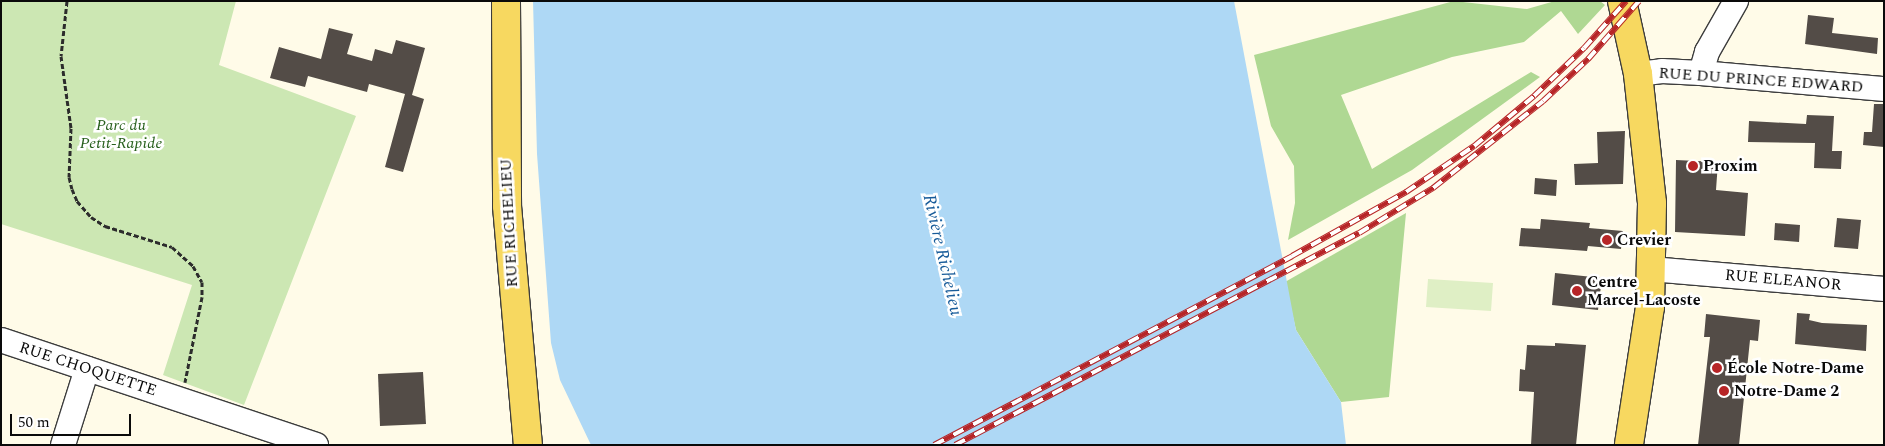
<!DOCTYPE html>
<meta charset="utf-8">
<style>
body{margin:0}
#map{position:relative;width:1885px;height:446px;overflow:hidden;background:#fffbe8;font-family:Spectral,serif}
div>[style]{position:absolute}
.green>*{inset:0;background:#cce7b3}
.forest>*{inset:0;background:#afd893}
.pitch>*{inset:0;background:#dfefc5}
.water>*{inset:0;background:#aed8f5}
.building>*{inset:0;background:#534c47}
.path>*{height:3px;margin-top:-1.5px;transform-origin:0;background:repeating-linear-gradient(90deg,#2c2c2c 0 5px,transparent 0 7.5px)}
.roads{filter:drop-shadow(1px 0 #3d3d3d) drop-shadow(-1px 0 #3d3d3d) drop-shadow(0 1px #3d3d3d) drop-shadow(0 -1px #3d3d3d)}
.minor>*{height:24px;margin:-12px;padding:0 12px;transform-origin:12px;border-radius:12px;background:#fff}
.major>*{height:28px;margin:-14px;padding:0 14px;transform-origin:14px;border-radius:14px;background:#f7d860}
.rail>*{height:5.5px;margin-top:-2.75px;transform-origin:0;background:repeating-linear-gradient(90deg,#fff 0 11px,#b72527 0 22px);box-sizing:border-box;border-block:1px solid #b72527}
.dots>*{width:14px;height:14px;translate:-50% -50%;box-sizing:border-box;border:2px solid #fff;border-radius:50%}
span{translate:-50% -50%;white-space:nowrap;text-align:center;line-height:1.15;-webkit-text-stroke:5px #fff;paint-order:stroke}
.street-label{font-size:16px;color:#0a0a0a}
.park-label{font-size:16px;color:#28601d;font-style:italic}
.poi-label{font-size:16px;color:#0a0a0a;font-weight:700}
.left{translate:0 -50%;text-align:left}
.water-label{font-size:18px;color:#175b99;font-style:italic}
.frame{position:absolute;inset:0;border:2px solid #0a0a0a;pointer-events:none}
.scale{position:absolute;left:10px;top:414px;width:121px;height:22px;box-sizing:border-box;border:2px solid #0a0a0a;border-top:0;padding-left:6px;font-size:15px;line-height:18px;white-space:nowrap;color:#0a0a0a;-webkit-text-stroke:4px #fff;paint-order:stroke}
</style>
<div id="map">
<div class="green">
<div style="clip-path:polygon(1px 1px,236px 1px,219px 65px,356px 116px,244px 405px,163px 375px,192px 285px,1px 224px)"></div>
</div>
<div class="forest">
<div style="clip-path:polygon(1454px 1px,1527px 9px,1555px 1px,1600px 1px,1605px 5px,1578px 34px,1561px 11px,1524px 42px,1452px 57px,1341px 95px,1372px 169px,1531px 72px,1540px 77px,1412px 170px,1288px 240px,1295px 203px,1294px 166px,1271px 126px,1254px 55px)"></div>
<div style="clip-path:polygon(1406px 213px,1389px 397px,1341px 402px,1296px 330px,1285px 282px)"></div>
</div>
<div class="pitch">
<div style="clip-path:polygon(1428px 279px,1493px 283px,1491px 311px,1426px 307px)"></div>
</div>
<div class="water">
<div style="clip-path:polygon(533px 1px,1234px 1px,1296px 330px,1341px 402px,1346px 445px,591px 445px,560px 380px,551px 343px,537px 154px)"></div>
</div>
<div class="building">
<div style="clip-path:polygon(1808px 15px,1834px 18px,1832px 33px,1878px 38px,1877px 54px,1805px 44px)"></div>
<div style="clip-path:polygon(329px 28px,353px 34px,347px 54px,372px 61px,375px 49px,392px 54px,396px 40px,425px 48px,412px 95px,424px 99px,403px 172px,385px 167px,405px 94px,369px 84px,367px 92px,308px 76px,305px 87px,270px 78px,279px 47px,321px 59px)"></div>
<div style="clip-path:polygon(1874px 104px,1884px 104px,1884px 147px,1863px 145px,1864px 132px,1872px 132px)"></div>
<div style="clip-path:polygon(1807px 115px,1834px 116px,1832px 151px,1842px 151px,1841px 169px,1814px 168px,1815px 143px,1748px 142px,1749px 121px,1806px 124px)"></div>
<div style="clip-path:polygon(1625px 131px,1623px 184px,1575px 185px,1574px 164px,1598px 163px,1597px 132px)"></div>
<div style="clip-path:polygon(1676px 160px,1718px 162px,1716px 190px,1748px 193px,1745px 236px,1675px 232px)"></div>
<div style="clip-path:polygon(1535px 178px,1557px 180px,1556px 196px,1534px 194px)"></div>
<div style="clip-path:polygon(1837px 218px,1861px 220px,1858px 249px,1834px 247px)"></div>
<div style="clip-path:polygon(1541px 219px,1590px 223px,1589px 228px,1623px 231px,1621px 249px,1588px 246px,1587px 251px,1519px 246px,1521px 228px,1540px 229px)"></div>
<div style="clip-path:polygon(1775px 223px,1800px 225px,1799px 242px,1774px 240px)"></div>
<div style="clip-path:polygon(1555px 273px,1602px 278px,1598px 310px,1552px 305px)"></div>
<div style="clip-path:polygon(1797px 313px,1810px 314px,1809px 320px,1822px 323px,1867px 325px,1866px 351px,1795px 344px)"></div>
<div style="clip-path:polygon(1706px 314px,1760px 320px,1758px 341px,1750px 340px,1739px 445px,1698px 445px,1710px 337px,1704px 337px)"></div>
<div style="clip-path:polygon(1555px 343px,1586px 345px,1576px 445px,1531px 445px,1534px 392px,1519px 391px,1520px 369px,1525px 370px,1527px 345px,1555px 346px)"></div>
<div style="clip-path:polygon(423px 372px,426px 424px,380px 426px,378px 374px)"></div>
</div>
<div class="path">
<div style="left:67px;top:1px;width:55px;rotate:96.2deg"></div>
<div style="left:61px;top:56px;width:73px;rotate:82.1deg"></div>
<div style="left:71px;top:128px;width:49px;rotate:92.3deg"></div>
<div style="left:69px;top:177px;width:12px;rotate:76deg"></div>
<div style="left:72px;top:189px;width:13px;rotate:67deg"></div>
<div style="left:77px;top:201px;width:21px;rotate:49deg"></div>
<div style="left:91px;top:217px;width:17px;rotate:33deg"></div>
<div style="left:105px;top:226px;width:70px;rotate:17.4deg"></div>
<div style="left:172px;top:247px;width:28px;rotate:42deg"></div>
<div style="left:193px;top:266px;width:18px;rotate:61deg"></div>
<div style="left:202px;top:282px;width:15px;rotate:90deg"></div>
<div style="left:202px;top:297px;width:87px;rotate:101.3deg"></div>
</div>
<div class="roads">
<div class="minor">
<div style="left:1701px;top:73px;width:22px;rotate:-74deg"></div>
<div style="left:1707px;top:52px;width:59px;rotate:-60.4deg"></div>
<div style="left:1638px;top:74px;width:24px;rotate:-7deg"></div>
<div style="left:1662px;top:71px;width:39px;rotate:3deg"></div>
<div style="left:1701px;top:73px;width:184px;rotate:5deg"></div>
<div style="left:1651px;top:269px;width:234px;rotate:4.9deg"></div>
<div style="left:1px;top:340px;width:332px;rotate:18.4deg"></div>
<div style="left:63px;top:445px;width:80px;rotate:-72.5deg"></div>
</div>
<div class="major">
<div style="left:506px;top:1px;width:205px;rotate:89.7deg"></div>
<div style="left:507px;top:206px;width:240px;rotate:85deg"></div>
<div style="left:1622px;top:1px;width:75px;rotate:77.6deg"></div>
<div style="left:1638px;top:74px;width:130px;rotate:83.8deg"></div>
<div style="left:1652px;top:203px;width:104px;rotate:91.1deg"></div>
<div style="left:1650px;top:307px;width:140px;rotate:98.7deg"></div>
</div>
</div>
<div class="rail">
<div style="left:934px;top:445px;width:405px;rotate:-27.8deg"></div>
<div style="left:1292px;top:256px;width:131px;rotate:-29.3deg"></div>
<div style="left:1406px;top:192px;width:82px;rotate:-34.1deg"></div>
<div style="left:1474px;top:146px;width:78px;rotate:-39.8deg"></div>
<div style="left:1534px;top:96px;width:69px;rotate:-43.8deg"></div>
<div style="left:1584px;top:48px;width:63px;rotate:-48.2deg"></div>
<div style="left:955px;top:445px;width:456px;rotate:-27.7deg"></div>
<div style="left:1359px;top:233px;width:87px;rotate:-31.3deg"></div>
<div style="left:1433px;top:188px;width:140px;rotate:-38.3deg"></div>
<div style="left:1543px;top:101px;width:62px;rotate:-43deg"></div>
<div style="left:1588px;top:59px;width:77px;rotate:-48.7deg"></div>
</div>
<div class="dots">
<div style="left:1693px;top:166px;background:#b72527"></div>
<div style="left:1607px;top:240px;background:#b72527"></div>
<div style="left:1577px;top:291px;background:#b72527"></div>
<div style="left:1717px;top:368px;background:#b72527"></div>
<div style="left:1724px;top:391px;background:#b72527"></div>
</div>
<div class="street-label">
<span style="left:1761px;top:80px;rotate:4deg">RUE DU PRINCE EDWARD</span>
<span style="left:509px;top:223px;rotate:-93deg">RUE RICHELIEU</span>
<span style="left:1783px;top:280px;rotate:5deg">RUE ELEANOR</span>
<span style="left:88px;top:369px;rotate:18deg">RUE CHOQUETTE</span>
</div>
<div class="park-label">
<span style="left:121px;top:134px">Parc du<br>Petit-Rapide</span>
</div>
<div class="poi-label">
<span class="left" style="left:1703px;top:166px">Proxim</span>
<span class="left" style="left:1617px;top:240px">Crevier</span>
<span class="left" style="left:1587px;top:291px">Centre<br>Marcel-Lacoste</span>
<span class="left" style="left:1727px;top:368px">École Notre-Dame</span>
<span class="left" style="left:1734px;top:391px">Notre-Dame 2</span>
</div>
<div class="water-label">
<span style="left:942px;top:255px;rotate:77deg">Rivière Richelieu</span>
</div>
<div class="frame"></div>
<div class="scale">50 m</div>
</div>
